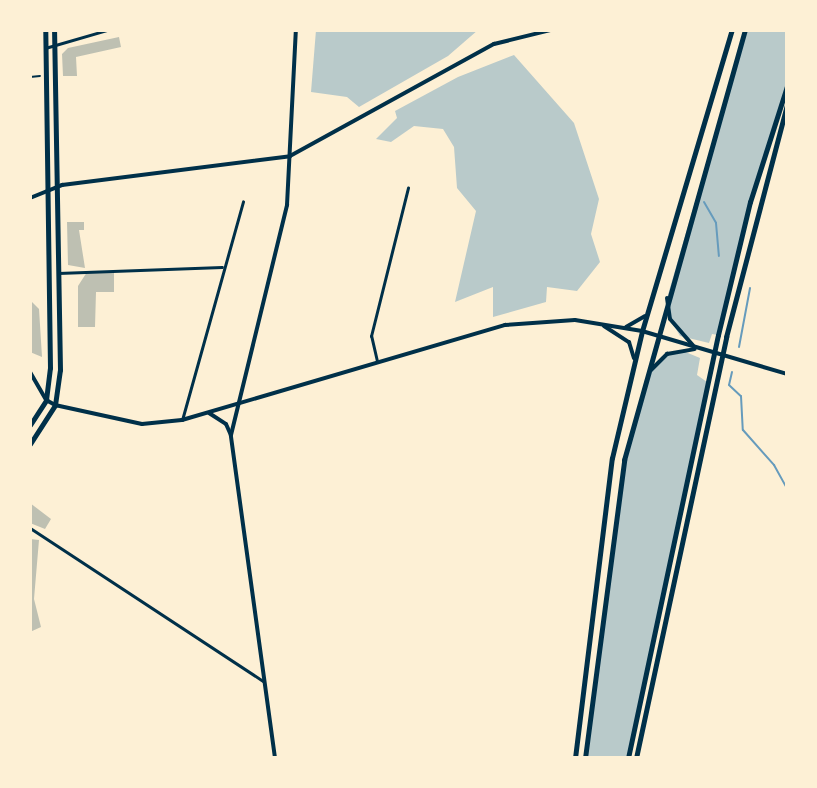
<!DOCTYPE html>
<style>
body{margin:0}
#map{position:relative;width:817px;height:788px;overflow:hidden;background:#fdf0d5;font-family:"PT Sans Narrow",sans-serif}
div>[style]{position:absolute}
.green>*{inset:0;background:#b9caca}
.stream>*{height:2px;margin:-1px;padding:0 1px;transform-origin:1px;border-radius:1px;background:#669bbc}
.building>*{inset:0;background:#bec0b2}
.pedestrian>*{height:2px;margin:-1px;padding:0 1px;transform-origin:1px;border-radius:1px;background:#003049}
.minor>*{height:3px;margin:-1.5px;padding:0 1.5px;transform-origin:1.5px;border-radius:1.5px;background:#003049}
.tertiary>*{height:4px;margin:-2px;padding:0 2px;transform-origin:2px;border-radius:2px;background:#003049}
.secondary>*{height:4px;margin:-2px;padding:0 2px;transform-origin:2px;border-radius:2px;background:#003049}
.primary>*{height:5px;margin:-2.5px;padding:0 2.5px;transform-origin:2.5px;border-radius:2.5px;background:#003049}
.motorway>*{height:5px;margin:-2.5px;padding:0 2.5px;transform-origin:2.5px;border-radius:2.5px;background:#003049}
span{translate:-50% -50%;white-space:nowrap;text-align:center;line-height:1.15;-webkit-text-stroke:8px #fdf0d5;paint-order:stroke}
.frame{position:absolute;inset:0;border:32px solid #fdf0d5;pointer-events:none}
</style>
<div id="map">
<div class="green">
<div style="clip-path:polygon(316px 30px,478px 30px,448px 56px,359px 107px,347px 97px,311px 92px)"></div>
<div style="clip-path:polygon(745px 30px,787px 30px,787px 86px,750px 202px,718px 335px,712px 334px,709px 343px,680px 336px,670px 319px,667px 298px)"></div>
<div style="clip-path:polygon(514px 55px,574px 123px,599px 199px,591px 234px,600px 262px,577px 291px,547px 287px,546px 302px,493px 317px,493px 287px,455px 302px,476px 211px,457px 188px,454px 147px,443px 129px,414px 126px,391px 142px,376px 139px,397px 118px,395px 111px,458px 77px)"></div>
<div style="clip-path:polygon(683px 351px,700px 358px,697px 375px,707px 382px,628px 758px,585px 758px,625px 460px,645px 379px,667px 354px)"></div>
</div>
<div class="stream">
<div style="left:704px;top:202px;width:24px;rotate:60deg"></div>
<div style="left:716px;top:223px;width:33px;rotate:85deg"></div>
<div style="left:739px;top:347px;width:60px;rotate:-79.4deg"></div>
<div style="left:732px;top:372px;width:13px;rotate:103deg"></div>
<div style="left:729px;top:385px;width:16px;rotate:43deg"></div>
<div style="left:741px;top:396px;width:34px;rotate:87deg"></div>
<div style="left:743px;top:430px;width:47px;rotate:48.5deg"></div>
<div style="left:774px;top:465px;width:25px;rotate:61deg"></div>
<div style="left:786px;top:487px;width:20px;rotate:87deg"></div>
</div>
<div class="building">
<div style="clip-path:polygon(119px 37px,121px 47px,76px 57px,77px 76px,63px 76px,62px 54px,68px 48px)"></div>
<div style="clip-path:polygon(67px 222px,84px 222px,84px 230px,79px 230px,85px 268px,68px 265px)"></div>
<div style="clip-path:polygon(87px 272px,114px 272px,114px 292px,96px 292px,95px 327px,78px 327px,78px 286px)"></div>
<div style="clip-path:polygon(30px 300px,39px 309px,42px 357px,30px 352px)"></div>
<div style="clip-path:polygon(30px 503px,51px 519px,45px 529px,30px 523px)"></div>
<div style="clip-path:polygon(30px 539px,39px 540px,34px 599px,41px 627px,30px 632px)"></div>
</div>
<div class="pedestrian">
<div style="left:30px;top:77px;width:10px;rotate:-6deg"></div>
</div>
<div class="minor">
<div style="left:45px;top:48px;width:65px;rotate:-16.2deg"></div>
<div style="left:58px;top:273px;width:164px;rotate:-2.1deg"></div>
<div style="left:377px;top:361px;width:26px;rotate:-103deg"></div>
<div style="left:371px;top:336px;width:153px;rotate:-76deg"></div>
<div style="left:182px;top:420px;width:227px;rotate:-74.4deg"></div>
<div style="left:30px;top:528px;width:279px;rotate:33.3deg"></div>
</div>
<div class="tertiary">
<div style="left:275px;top:758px;width:326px;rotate:-97.8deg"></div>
<div style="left:231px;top:435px;width:237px;rotate:-76.3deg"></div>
<div style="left:287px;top:205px;width:175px;rotate:-87.1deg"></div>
</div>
<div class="secondary">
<div style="left:30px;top:198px;width:35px;rotate:-22deg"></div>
<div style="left:62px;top:185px;width:230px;rotate:-7.2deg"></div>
<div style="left:290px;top:156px;width:233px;rotate:-28.8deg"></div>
<div style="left:494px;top:44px;width:59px;rotate:-13.8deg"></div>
<div style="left:667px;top:298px;width:21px;rotate:82deg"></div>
<div style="left:670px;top:319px;width:35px;rotate:49deg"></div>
<div style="left:604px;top:326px;width:30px;rotate:33deg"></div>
<div style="left:629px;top:342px;width:17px;rotate:73deg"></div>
<div style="left:626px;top:327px;width:22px;rotate:-30deg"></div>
<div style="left:651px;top:370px;width:23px;rotate:-45deg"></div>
<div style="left:667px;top:354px;width:28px;rotate:-10deg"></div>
<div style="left:30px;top:372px;width:32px;rotate:60deg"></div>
<div style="left:46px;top:400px;width:10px;rotate:29deg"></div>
<div style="left:55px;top:405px;width:89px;rotate:12.3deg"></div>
<div style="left:142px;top:424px;width:40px;rotate:-5.7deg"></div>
<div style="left:182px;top:420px;width:337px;rotate:-16.4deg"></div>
<div style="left:505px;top:325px;width:70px;rotate:-4.1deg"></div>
<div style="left:575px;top:320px;width:68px;rotate:9.3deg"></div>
<div style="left:642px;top:331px;width:151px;rotate:16.5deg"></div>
<div style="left:209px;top:413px;width:20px;rotate:33deg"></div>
<div style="left:226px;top:424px;width:12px;rotate:66deg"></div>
</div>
<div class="primary">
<div style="left:30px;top:425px;width:30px;rotate:-57deg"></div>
<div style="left:46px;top:400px;width:32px;rotate:-83deg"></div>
<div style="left:50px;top:368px;width:338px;rotate:-90.8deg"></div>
<div style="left:30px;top:444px;width:46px;rotate:-57.3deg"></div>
<div style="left:55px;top:405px;width:35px;rotate:-82deg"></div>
<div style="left:60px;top:370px;width:340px;rotate:-91deg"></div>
<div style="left:575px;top:758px;width:302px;rotate:-83deg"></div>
<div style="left:612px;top:458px;width:130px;rotate:-76.7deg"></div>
<div style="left:642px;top:331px;width:314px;rotate:-73.4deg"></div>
<div style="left:585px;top:758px;width:301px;rotate:-82.5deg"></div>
<div style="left:624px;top:460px;width:447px;rotate:-74.3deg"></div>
</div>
<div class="motorway">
<div style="left:628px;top:758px;width:432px;rotate:-78deg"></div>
<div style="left:718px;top:335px;width:137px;rotate:-76.5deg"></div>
<div style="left:750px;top:202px;width:122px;rotate:-72.3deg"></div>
<div style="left:636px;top:758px;width:431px;rotate:-77.9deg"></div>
<div style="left:726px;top:337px;width:240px;rotate:-75.3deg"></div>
</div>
<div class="frame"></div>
</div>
